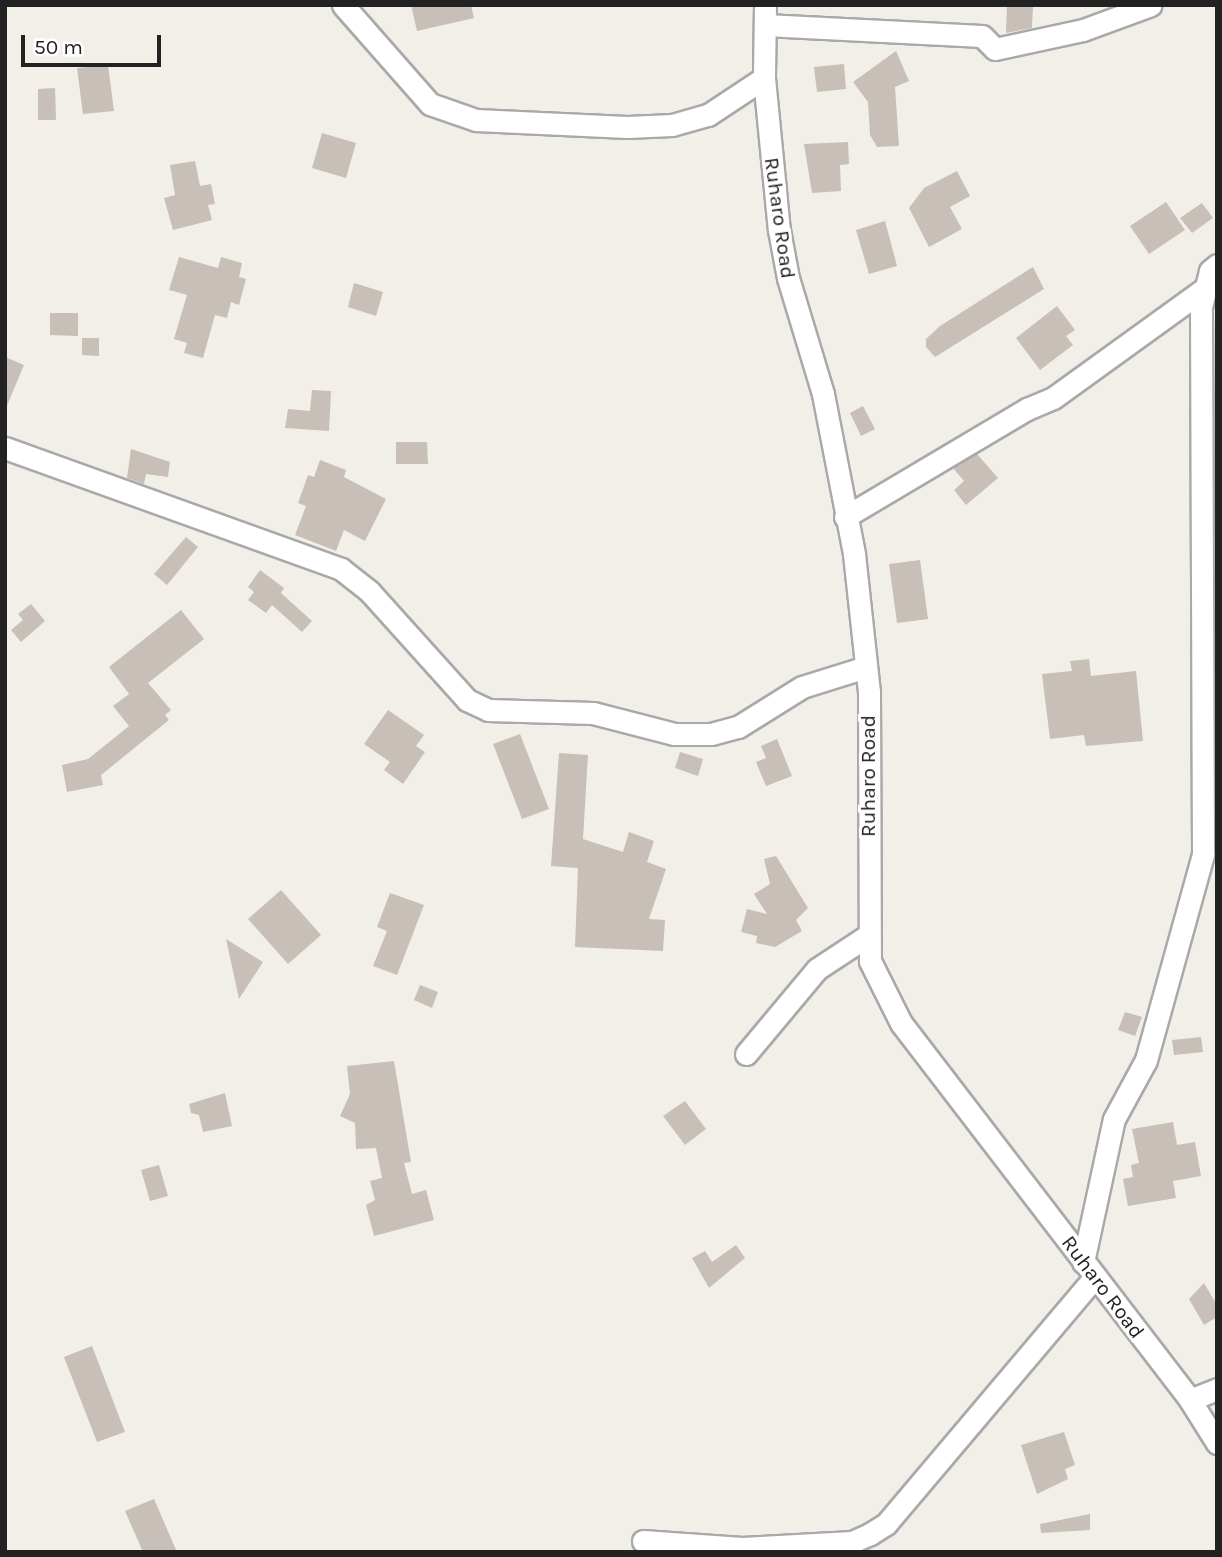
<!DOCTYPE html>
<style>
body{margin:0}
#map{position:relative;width:1222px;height:1557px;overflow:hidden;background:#f2efe9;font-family:Karla,sans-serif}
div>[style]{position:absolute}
.building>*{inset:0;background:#c7bfb8}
.roads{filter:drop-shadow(2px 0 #a9a9a9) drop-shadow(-2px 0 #a9a9a9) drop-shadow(0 2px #a9a9a9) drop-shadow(0 -2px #a9a9a9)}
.minor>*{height:21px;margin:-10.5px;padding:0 10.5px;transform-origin:10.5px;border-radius:10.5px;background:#fff}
span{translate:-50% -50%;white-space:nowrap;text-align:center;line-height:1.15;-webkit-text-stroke:6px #fff;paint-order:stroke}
.street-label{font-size:21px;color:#222}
.frame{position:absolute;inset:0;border:7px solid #222;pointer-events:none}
.scale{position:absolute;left:21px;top:35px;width:140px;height:32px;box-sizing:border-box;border:4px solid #222;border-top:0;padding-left:9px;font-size:21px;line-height:24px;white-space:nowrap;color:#222;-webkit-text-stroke:5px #fff;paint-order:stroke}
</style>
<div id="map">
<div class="building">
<div style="clip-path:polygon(411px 5px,471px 5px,474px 18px,417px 31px)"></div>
<div style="clip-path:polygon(1007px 5px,1033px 5px,1032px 28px,1006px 33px)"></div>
<div style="clip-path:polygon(896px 51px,909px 81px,895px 87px,899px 146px,877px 147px,870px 135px,868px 102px,853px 82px)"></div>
<div style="clip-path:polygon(844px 64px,846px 89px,817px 92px,814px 67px)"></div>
<div style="clip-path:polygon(108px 65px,114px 111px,83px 114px,77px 68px)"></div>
<div style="clip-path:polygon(55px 88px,56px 120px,38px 120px,38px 89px)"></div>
<div style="clip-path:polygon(322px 133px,356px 143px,346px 178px,312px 168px)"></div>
<div style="clip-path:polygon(848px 142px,849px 164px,840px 165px,841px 191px,812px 193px,804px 144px)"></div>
<div style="clip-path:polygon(195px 161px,200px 186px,211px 184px,215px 204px,208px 205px,212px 220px,173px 230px,164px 198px,175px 195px,170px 165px)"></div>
<div style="clip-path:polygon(957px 171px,970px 196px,950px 207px,962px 229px,929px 247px,909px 208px,924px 188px)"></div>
<div style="clip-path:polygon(1166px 202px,1185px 230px,1149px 254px,1130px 226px)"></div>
<div style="clip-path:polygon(1202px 203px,1213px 218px,1192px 233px,1180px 218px)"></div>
<div style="clip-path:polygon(885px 221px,897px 266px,869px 274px,856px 230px)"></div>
<div style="clip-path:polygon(179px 257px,218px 268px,221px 257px,242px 263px,239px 277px,246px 279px,239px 305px,231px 302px,227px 318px,215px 315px,203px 358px,184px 353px,187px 343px,174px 339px,187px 295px,169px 290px)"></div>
<div style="clip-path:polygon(1033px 267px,1044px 289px,935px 357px,926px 347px,926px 339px,940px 326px)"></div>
<div style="clip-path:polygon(354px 283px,383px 292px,376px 316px,348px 307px)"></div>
<div style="clip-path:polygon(1057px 306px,1075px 330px,1066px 336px,1073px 345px,1040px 370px,1016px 338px)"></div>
<div style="clip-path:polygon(50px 313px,78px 313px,78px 336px,50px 335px)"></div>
<div style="clip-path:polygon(82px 338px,99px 338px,99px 356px,82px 355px)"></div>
<div style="clip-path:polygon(5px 357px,24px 365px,6px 408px,5px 408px)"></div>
<div style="clip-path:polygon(312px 390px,331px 391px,329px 431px,285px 428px,288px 409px,310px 411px)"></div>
<div style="clip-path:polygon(863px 406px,875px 429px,861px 436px,850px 413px)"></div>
<div style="clip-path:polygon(396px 442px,427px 442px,428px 464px,396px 464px)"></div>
<div style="clip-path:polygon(131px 449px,170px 462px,168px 477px,146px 474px,144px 484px,127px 478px)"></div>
<div style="clip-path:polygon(977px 454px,998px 478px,966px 505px,954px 490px,964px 481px,953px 468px)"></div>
<div style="clip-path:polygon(320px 460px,346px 470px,344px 477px,386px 499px,365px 541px,344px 530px,336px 551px,295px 535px,306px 506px,298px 503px,308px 475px,314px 477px)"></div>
<div style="clip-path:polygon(186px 537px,198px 547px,167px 585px,154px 574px)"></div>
<div style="clip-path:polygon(920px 560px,928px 619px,897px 623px,889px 564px)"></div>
<div style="clip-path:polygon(260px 570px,284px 588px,281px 593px,312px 621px,302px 632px,272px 605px,266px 613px,248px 600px,254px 592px,248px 587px)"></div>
<div style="clip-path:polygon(31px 604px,45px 621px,21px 642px,11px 630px,23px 620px,18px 614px)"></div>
<div style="clip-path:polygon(181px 610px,204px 639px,148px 683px,171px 710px,165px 715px,169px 720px,101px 775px,103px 785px,67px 792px,62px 765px,88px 759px,129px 726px,113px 706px,129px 694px,109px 667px)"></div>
<div style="clip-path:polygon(1089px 659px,1091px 676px,1136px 671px,1143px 741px,1086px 746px,1084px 735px,1050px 739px,1042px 674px,1072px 671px,1070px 661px)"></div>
<div style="clip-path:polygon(388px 710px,424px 735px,416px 746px,425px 752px,403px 784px,384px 770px,390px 762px,364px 744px)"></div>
<div style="clip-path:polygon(520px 734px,549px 809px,522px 819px,493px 744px)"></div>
<div style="clip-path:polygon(777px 739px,792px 776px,766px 786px,756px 762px,766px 758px,761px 746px)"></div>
<div style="clip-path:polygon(680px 752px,703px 759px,698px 776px,675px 768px)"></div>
<div style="clip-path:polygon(559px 753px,588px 755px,583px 839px,623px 852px,629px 832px,654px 841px,647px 862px,666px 869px,649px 919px,665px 920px,663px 951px,575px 947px,578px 868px,551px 866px)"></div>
<div style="clip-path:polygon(776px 856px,808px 908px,796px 920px,802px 931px,775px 947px,756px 943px,757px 936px,741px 932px,747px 909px,767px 914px,754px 894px,770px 884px,764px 859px)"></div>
<div style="clip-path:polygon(281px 890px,321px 935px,288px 964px,248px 919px)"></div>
<div style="clip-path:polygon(390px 893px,424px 905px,397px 975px,373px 966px,387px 931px,377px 927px)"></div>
<div style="clip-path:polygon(226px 939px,263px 962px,239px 999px)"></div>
<div style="clip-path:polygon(420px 985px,438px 992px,432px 1008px,414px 1000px)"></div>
<div style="clip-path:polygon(1125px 1012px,1142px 1017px,1135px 1036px,1118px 1030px)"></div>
<div style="clip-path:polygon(1201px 1037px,1203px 1052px,1174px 1055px,1172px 1040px)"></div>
<div style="clip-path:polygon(394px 1061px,411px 1162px,404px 1163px,412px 1194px,426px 1190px,434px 1220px,374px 1236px,366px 1205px,375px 1200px,370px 1181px,382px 1178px,376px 1148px,356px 1149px,355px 1123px,340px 1116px,350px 1094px,347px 1066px)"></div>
<div style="clip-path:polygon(225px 1093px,232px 1126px,203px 1132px,199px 1115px,191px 1113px,189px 1104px)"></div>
<div style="clip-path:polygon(685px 1101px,706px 1129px,685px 1145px,663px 1116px)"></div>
<div style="clip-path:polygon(1173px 1122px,1177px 1145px,1195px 1142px,1201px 1176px,1173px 1181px,1176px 1198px,1128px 1206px,1123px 1179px,1133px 1177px,1131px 1165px,1139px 1163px,1132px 1129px)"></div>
<div style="clip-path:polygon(159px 1165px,168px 1196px,150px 1201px,141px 1170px)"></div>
<div style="clip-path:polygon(736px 1245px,745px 1258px,709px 1288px,692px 1258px,705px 1251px,712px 1262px)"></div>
<div style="clip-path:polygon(1204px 1283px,1217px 1305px,1217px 1317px,1204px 1325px,1189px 1299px)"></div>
<div style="clip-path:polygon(92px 1346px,125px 1432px,97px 1442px,64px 1357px)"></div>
<div style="clip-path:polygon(1064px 1432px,1075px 1465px,1065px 1469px,1068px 1479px,1037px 1494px,1021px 1445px)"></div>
<div style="clip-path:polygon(154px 1499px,177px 1552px,143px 1552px,125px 1511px)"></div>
<div style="clip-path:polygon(1090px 1514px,1090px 1530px,1041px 1533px,1040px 1524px)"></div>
</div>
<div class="roads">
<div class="minor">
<div style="left:343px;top:5px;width:132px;rotate:48.7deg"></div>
<div style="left:430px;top:104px;width:49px;rotate:19.2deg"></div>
<div style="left:476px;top:120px;width:151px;rotate:2.7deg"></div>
<div style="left:627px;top:127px;width:45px;rotate:-2.5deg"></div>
<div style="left:672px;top:125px;width:37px;rotate:-16deg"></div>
<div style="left:708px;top:115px;width:67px;rotate:-33.5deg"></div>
<div style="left:765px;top:5px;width:73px;rotate:90.8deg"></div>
<div style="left:764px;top:78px;width:153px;rotate:84.4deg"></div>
<div style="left:779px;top:230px;width:49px;rotate:79.4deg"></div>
<div style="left:788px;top:278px;width:121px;rotate:73.2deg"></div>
<div style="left:823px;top:394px;width:163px;rotate:79deg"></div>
<div style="left:854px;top:554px;width:138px;rotate:83.8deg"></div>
<div style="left:869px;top:691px;width:270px;rotate:89.8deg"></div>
<div style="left:870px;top:961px;width:69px;rotate:63.4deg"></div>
<div style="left:901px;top:1023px;width:475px;rotate:52.5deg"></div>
<div style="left:1190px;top:1400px;width:51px;rotate:57.9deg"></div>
<div style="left:765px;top:25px;width:217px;rotate:2.9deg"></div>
<div style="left:982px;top:36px;width:18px;rotate:45deg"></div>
<div style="left:995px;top:49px;width:90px;rotate:-12.2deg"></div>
<div style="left:1083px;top:30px;width:72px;rotate:-20.2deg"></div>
<div style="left:5px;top:448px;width:357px;rotate:19.8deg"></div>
<div style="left:341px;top:569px;width:36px;rotate:38deg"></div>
<div style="left:369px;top:591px;width:147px;rotate:48deg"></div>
<div style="left:467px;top:700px;width:23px;rotate:25deg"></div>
<div style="left:488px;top:710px;width:105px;rotate:1.6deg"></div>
<div style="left:593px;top:713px;width:84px;rotate:14.5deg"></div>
<div style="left:674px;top:734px;width:37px"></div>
<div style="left:711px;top:734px;width:28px;rotate:-15deg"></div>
<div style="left:738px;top:727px;width:75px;rotate:-32deg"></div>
<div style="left:802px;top:687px;width:67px;rotate:-17.4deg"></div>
<div style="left:845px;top:517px;width:212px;rotate:-30.7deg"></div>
<div style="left:1027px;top:409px;width:28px;rotate:-23deg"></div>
<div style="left:1053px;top:398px;width:186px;rotate:-35.8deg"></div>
<div style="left:746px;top:1054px;width:111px;rotate:-50.1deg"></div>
<div style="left:817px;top:969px;width:60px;rotate:-33.4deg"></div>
<div style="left:1083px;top:1262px;width:146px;rotate:-77.8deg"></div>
<div style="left:1114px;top:1119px;width:67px;rotate:-61.5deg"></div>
<div style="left:1146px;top:1060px;width:214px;rotate:-74.5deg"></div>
<div style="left:1203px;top:854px;width:547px;rotate:-90.21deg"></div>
<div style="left:1201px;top:307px;width:37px;rotate:-76deg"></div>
<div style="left:1210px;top:271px;width:9px;rotate:-41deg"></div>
<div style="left:1190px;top:1400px;width:29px;rotate:-22deg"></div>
<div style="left:643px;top:1541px;width:99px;rotate:4deg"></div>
<div style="left:742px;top:1548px;width:110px;rotate:-3.1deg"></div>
<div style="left:852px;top:1542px;width:20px;rotate:-24deg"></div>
<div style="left:870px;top:1534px;width:19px;rotate:-32deg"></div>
<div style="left:886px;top:1524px;width:324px;rotate:-49.8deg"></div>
</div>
</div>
<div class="street-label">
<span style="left:780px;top:218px;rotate:82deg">Ruharo Road</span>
<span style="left:868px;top:776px;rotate:-90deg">Ruharo Road</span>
<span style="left:1103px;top:1287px;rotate:53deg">Ruharo Road</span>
</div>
<div class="frame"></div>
<div class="scale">50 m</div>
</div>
